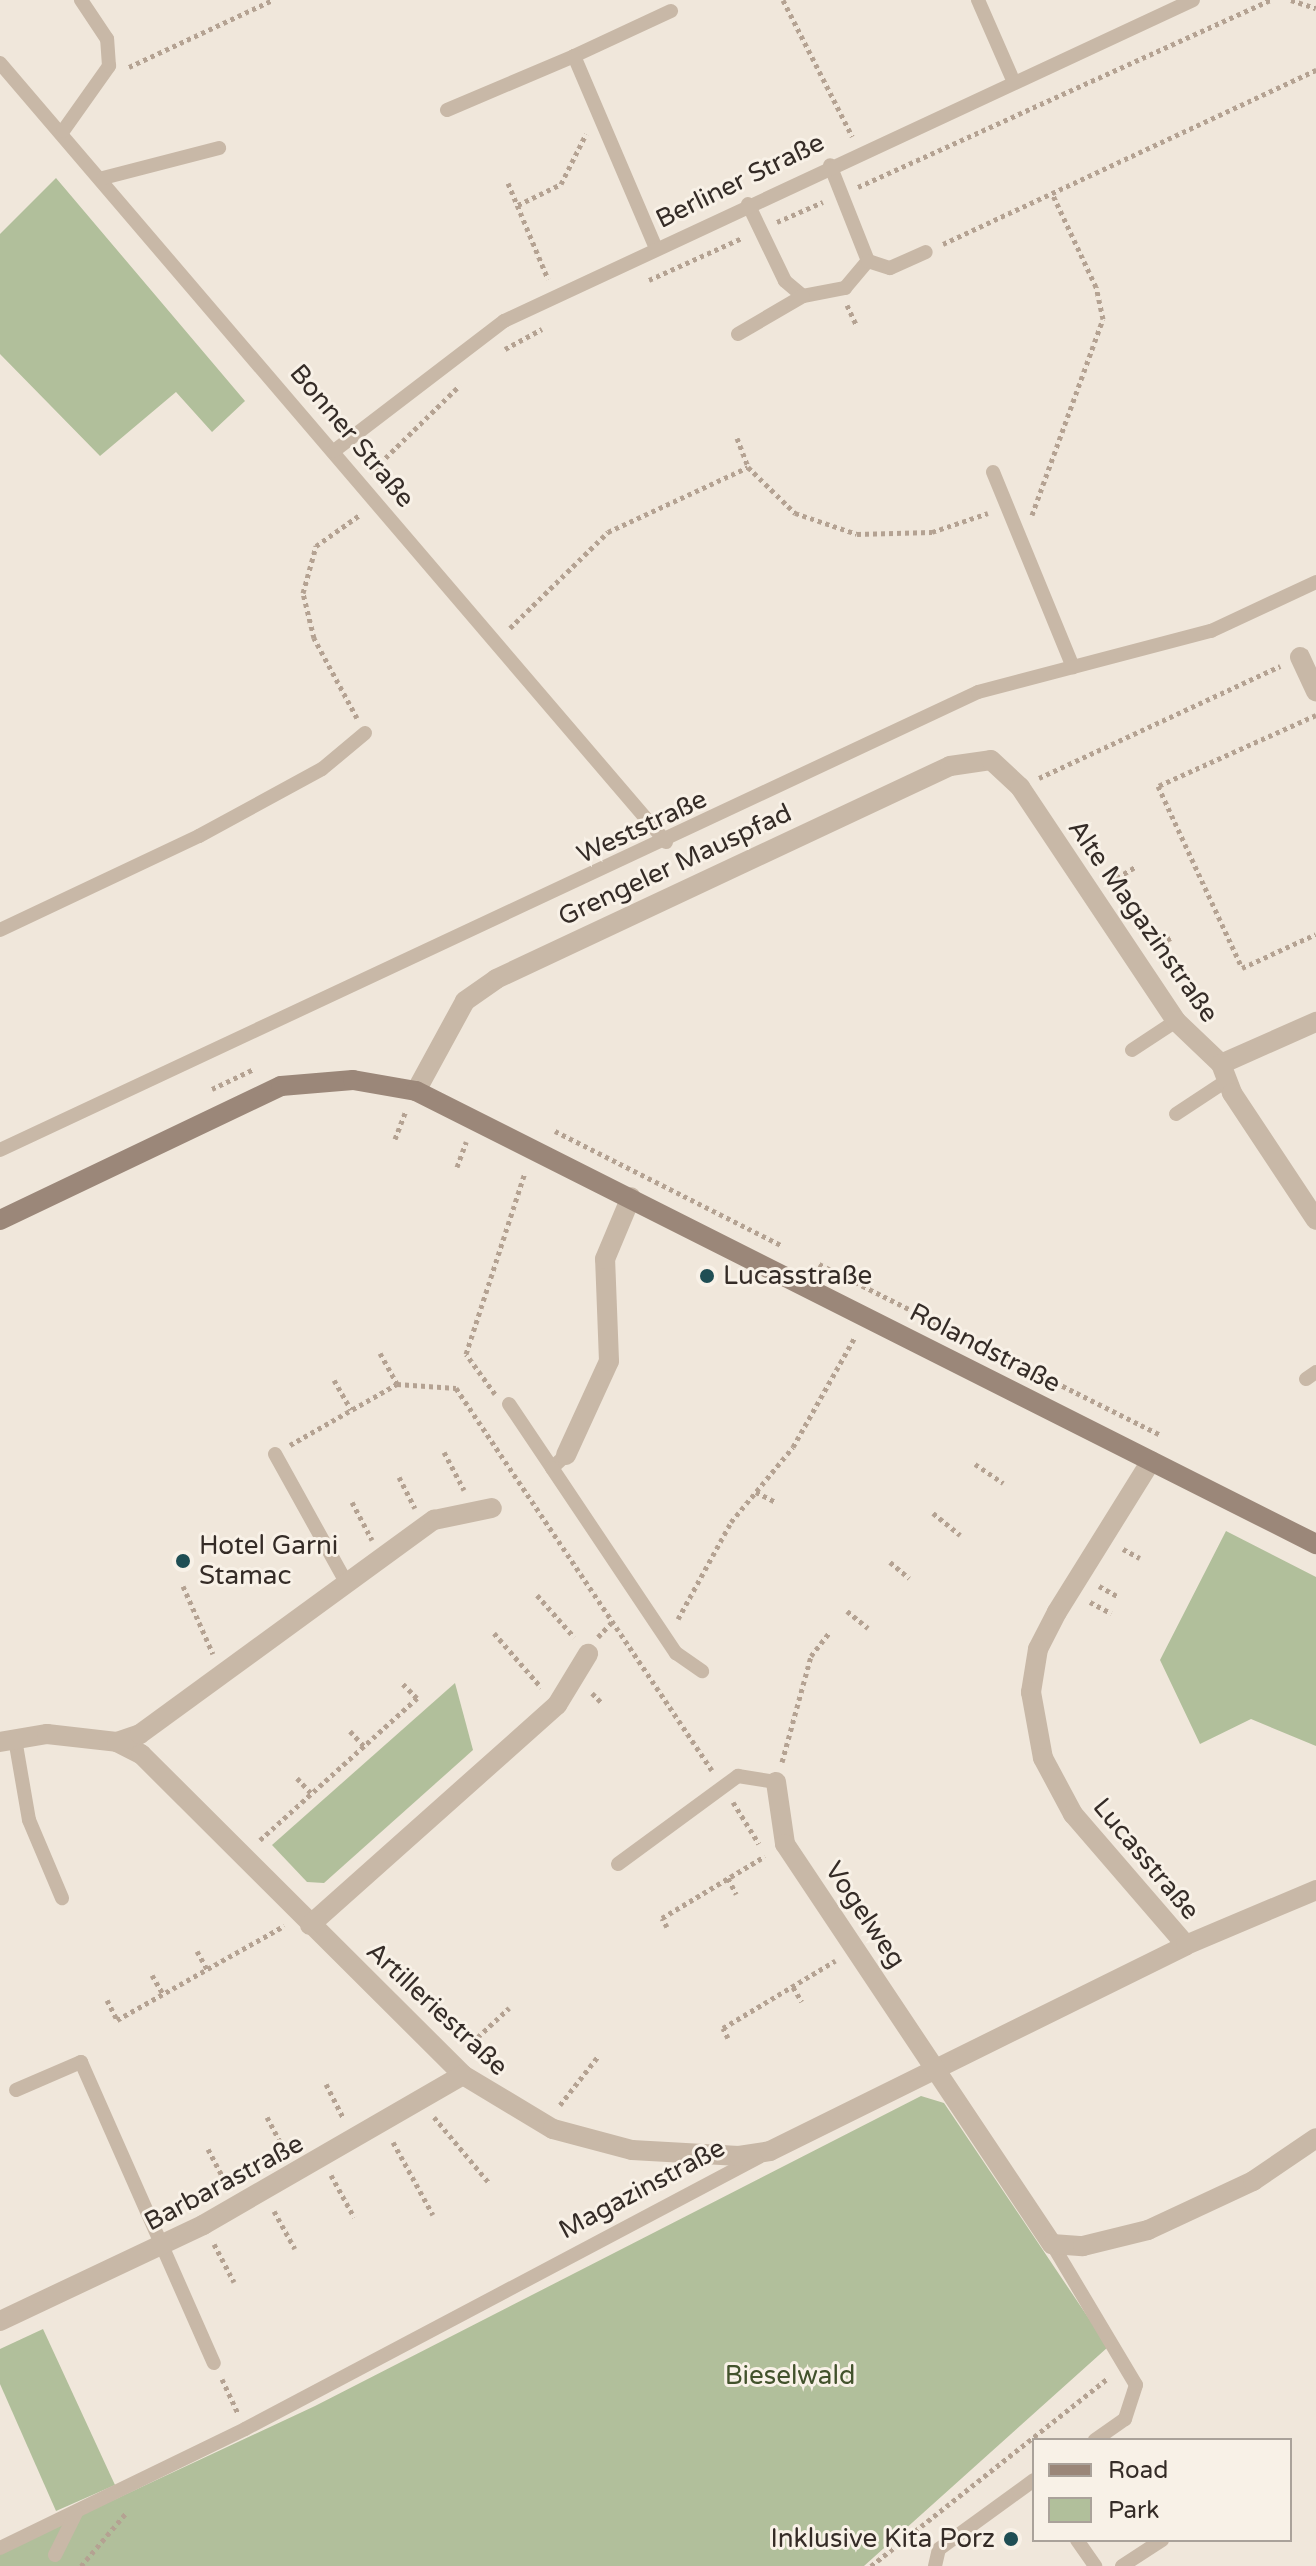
<!DOCTYPE html>
<meta charset="utf-8">
<style>
body{margin:0}
#map{position:relative;width:1316px;height:2566px;overflow:hidden;background:#f0e7db;font-family:"Varela Round",sans-serif}
div>[style]{position:absolute}
.green>*{inset:0;background:#b1bf9b}
.path>*{height:5px;margin-top:-2.5px;transform-origin:0;background:repeating-linear-gradient(90deg,#b4a292 0 4px,transparent 0 8px)}
.lane>*{height:14px;margin:-7px;padding:0 7px;transform-origin:7px;border-radius:7px;background:#c8b8a7}
.street>*{height:20px;margin:-10px;padding:0 10px;transform-origin:10px;border-radius:10px;background:#c8b8a7}
.secondary>*{height:20px;margin:-10px;padding:0 10px;transform-origin:10px;border-radius:10px;background:#9b8779}
.dots>*{width:22px;height:22px;translate:-50% -50%;box-sizing:border-box;border:4px solid #f8f1e7;border-radius:50%}
span{translate:-50% -50%;white-space:nowrap;text-align:center;line-height:1.15;-webkit-text-stroke:6px #f8f1e7;paint-order:stroke}
.street-label{font-size:26px;color:#352c27}
.poi-label{font-size:26px;color:#352c27}
.left{translate:0 -50%;text-align:left}
.right{translate:-100% -50%;text-align:right}
.park-label{font-size:26px;color:#42522c}
.legend{position:absolute;left:1032px;top:2438px;width:260px;height:104px;box-sizing:border-box;background:#f8f1e7;border:2px solid #aaa29a;margin:0;padding:10px 14px;list-style:none;font-size:24px;color:#352c27}
.legend li{display:flex;align-items:center;gap:16px;height:40px}
.legend b{width:40px;border:2px solid #aaa29a}
</style>
<div id="map">
<div class="green">
<div style="clip-path:polygon(56px 178px,245px 401px,212px 432px,176px 392px,100px 456px,0 354px,0 234px)"></div>
<div style="clip-path:polygon(1226px 1531px,1316px 1577px,1316px 1746px,1251px 1719px,1200px 1744px,1160px 1660px)"></div>
<div style="clip-path:polygon(455px 1683px,473px 1750px,324px 1883px,307px 1882px,272px 1845px)"></div>
<div style="clip-path:polygon(921px 2096px,944px 2103px,1108px 2347px,864px 2566px,0 2566px,0 2553px,315px 2406px)"></div>
<div style="clip-path:polygon(43px 2329px,115px 2485px,56px 2511px,0 2384px,0 2349px)"></div>
</div>
<div class="path">
<div style="left:783px;top:0;width:153px;rotate:63.1deg"></div>
<div style="left:1291px;top:0;width:26px;rotate:18deg"></div>
<div style="left:129px;top:67px;width:159px;rotate:-25deg"></div>
<div style="left:508px;top:183px;width:104px;rotate:67.4deg"></div>
<div style="left:858px;top:187px;width:453px;rotate:-24.4deg"></div>
<div style="left:518px;top:205px;width:48px;rotate:-26deg"></div>
<div style="left:561px;top:184px;width:56px;rotate:-63.4deg"></div>
<div style="left:777px;top:222px;width:50px;rotate:-23.5deg"></div>
<div style="left:943px;top:244px;width:412px;rotate:-25deg"></div>
<div style="left:649px;top:280px;width:102px;rotate:-24.3deg"></div>
<div style="left:847px;top:305px;width:23px;rotate:65deg"></div>
<div style="left:505px;top:349px;width:42px;rotate:-28.4deg"></div>
<div style="left:737px;top:438px;width:31px;rotate:69deg"></div>
<div style="left:374px;top:469px;width:120px;rotate:-44.3deg"></div>
<div style="left:1032px;top:515px;width:208px;rotate:-70.1deg"></div>
<div style="left:1103px;top:319px;width:33px;rotate:-102deg"></div>
<div style="left:1096px;top:287px;width:102px;rotate:-115.1deg"></div>
<div style="left:510px;top:628px;width:137px;rotate:-44.4deg"></div>
<div style="left:608px;top:532px;width:154px;rotate:-24.9deg"></div>
<div style="left:748px;top:467px;width:66px;rotate:44.4deg"></div>
<div style="left:795px;top:513px;width:65px;rotate:18.7deg"></div>
<div style="left:857px;top:534px;width:75px;rotate:-1.5deg"></div>
<div style="left:932px;top:532px;width:59px;rotate:-18.7deg"></div>
<div style="left:1316px;top:715px;width:173px;rotate:155.8deg"></div>
<div style="left:1158px;top:786px;width:200px;rotate:65.2deg"></div>
<div style="left:1242px;top:968px;width:81px;rotate:-24.7deg"></div>
<div style="left:357px;top:718px;width:91px;rotate:-118.3deg"></div>
<div style="left:314px;top:638px;width:46px;rotate:-103.7deg"></div>
<div style="left:303px;top:593px;width:49px;rotate:-74.5deg"></div>
<div style="left:316px;top:546px;width:55px;rotate:-35.4deg"></div>
<div style="left:1039px;top:778px;width:266px;rotate:-24.9deg"></div>
<div style="left:1110px;top:882px;width:31px;rotate:-31deg"></div>
<div style="left:1153px;top:947px;width:20px;rotate:-27deg"></div>
<div style="left:212px;top:1089px;width:47px;rotate:-25.5deg"></div>
<div style="left:555px;top:1131px;width:253px;rotate:26.8deg"></div>
<div style="left:395px;top:1139px;width:31px;rotate:-69deg"></div>
<div style="left:457px;top:1167px;width:27px;rotate:-70deg"></div>
<div style="left:819px;top:1264px;width:381px;rotate:26.6deg"></div>
<div style="left:380px;top:1353px;width:35px;rotate:61deg"></div>
<div style="left:334px;top:1380px;width:34px;rotate:60deg"></div>
<div style="left:495px;top:1394px;width:49px;rotate:-125.9deg"></div>
<div style="left:466px;top:1354px;width:191px;rotate:-72deg"></div>
<div style="left:290px;top:1445px;width:123px;rotate:-29.7deg"></div>
<div style="left:397px;top:1384px;width:59px;rotate:3.9deg"></div>
<div style="left:456px;top:1388px;width:460px;rotate:56.2deg"></div>
<div style="left:444px;top:1452px;width:43px;rotate:62.2deg"></div>
<div style="left:975px;top:1464px;width:34px;rotate:34deg"></div>
<div style="left:399px;top:1477px;width:35px;rotate:63deg"></div>
<div style="left:756px;top:1492px;width:22px;rotate:27deg"></div>
<div style="left:352px;top:1502px;width:43px;rotate:62.2deg"></div>
<div style="left:933px;top:1513px;width:35px;rotate:39deg"></div>
<div style="left:1123px;top:1549px;width:19px;rotate:28deg"></div>
<div style="left:890px;top:1562px;width:25px;rotate:40deg"></div>
<div style="left:183px;top:1586px;width:74px;rotate:66.2deg"></div>
<div style="left:1099px;top:1586px;width:23px;rotate:29deg"></div>
<div style="left:537px;top:1595px;width:56px;rotate:48.6deg"></div>
<div style="left:1090px;top:1602px;width:24px;rotate:28deg"></div>
<div style="left:847px;top:1611px;width:27px;rotate:39deg"></div>
<div style="left:678px;top:1619px;width:111px;rotate:-61.3deg"></div>
<div style="left:731px;top:1522px;width:97px;rotate:-50.4deg"></div>
<div style="left:793px;top:1447px;width:126px;rotate:-60.6deg"></div>
<div style="left:494px;top:1633px;width:72px;rotate:49deg"></div>
<div style="left:598px;top:1637px;width:21px;rotate:-47deg"></div>
<div style="left:592px;top:1693px;width:14px;rotate:45deg"></div>
<div style="left:350px;top:1731px;width:21px;rotate:47deg"></div>
<div style="left:782px;top:1762px;width:110px;rotate:-74.7deg"></div>
<div style="left:811px;top:1656px;width:29px;rotate:-52deg"></div>
<div style="left:297px;top:1778px;width:21px;rotate:47deg"></div>
<div style="left:733px;top:1802px;width:49px;rotate:58.2deg"></div>
<div style="left:260px;top:1840px;width:212px;rotate:-42.1deg"></div>
<div style="left:417px;top:1698px;width:20px;rotate:-135deg"></div>
<div style="left:728px;top:1878px;width:18px;rotate:63deg"></div>
<div style="left:667px;top:1927px;width:10px;rotate:-119deg"></div>
<div style="left:662px;top:1918px;width:120px;rotate:-31deg"></div>
<div style="left:197px;top:1951px;width:21px;rotate:61deg"></div>
<div style="left:152px;top:1975px;width:22px;rotate:60deg"></div>
<div style="left:793px;top:1987px;width:17px;rotate:59deg"></div>
<div style="left:107px;top:2000px;width:22px;rotate:63deg"></div>
<div style="left:117px;top:2020px;width:192px;rotate:-29.4deg"></div>
<div style="left:728px;top:2038px;width:11px;rotate:-117deg"></div>
<div style="left:723px;top:2028px;width:131px;rotate:-30.9deg"></div>
<div style="left:466px;top:2048px;width:59px;rotate:-42.9deg"></div>
<div style="left:326px;top:2084px;width:39px;rotate:63deg"></div>
<div style="left:560px;top:2105px;width:63px;rotate:-52deg"></div>
<div style="left:267px;top:2117px;width:38px;rotate:62deg"></div>
<div style="left:434px;top:2117px;width:87px;rotate:50.1deg"></div>
<div style="left:393px;top:2142px;width:83px;rotate:61.3deg"></div>
<div style="left:208px;top:2149px;width:43px;rotate:62.2deg"></div>
<div style="left:331px;top:2175px;width:48px;rotate:61.3deg"></div>
<div style="left:274px;top:2211px;width:43px;rotate:61.1deg"></div>
<div style="left:214px;top:2244px;width:43px;rotate:62.2deg"></div>
<div style="left:222px;top:2379px;width:38px;rotate:65deg"></div>
<div style="left:81px;top:2566px;width:71px;rotate:-49.6deg"></div>
<div style="left:871px;top:2566px;width:303px;rotate:-38.4deg"></div>
</div>
<div class="lane">
<div style="left:978px;top:0;width:87px;rotate:66.4deg"></div>
<div style="left:574px;top:56px;width:107px;rotate:-24.9deg"></div>
<div style="left:0;top:63px;width:1025px;rotate:49.47deg"></div>
<div style="left:447px;top:110px;width:138px;rotate:-23deg"></div>
<div style="left:574px;top:56px;width:209px;rotate:66.9deg"></div>
<div style="left:63px;top:131px;width:80px;rotate:-54.7deg"></div>
<div style="left:109px;top:66px;width:27px;rotate:-94deg"></div>
<div style="left:107px;top:39px;width:47px;rotate:-123.7deg"></div>
<div style="left:103px;top:178px;width:120px;rotate:-14.5deg"></div>
<div style="left:748px;top:204px;width:85px;rotate:64.3deg"></div>
<div style="left:785px;top:281px;width:23px;rotate:40deg"></div>
<div style="left:803px;top:296px;width:43px;rotate:-10.8deg"></div>
<div style="left:845px;top:288px;width:35px;rotate:-50deg"></div>
<div style="left:868px;top:261px;width:103px;rotate:-111.6deg"></div>
<div style="left:868px;top:261px;width:23px;rotate:18deg"></div>
<div style="left:890px;top:268px;width:39px;rotate:-24deg"></div>
<div style="left:738px;top:334px;width:75px;rotate:-30.3deg"></div>
<div style="left:334px;top:451px;width:214px;rotate:-37.4deg"></div>
<div style="left:504px;top:321px;width:760px;rotate:-24.98deg"></div>
<div style="left:993px;top:472px;width:211px;rotate:67.7deg"></div>
<div style="left:0;top:930px;width:220px;rotate:-25.3deg"></div>
<div style="left:199px;top:836px;width:140px;rotate:-28.6deg"></div>
<div style="left:322px;top:769px;width:56px;rotate:-39.9deg"></div>
<div style="left:1132px;top:1050px;width:53px;rotate:-33.4deg"></div>
<div style="left:1176px;top:1114px;width:60px;rotate:-33.4deg"></div>
<div style="left:0;top:1150px;width:1080px;rotate:-25.09deg"></div>
<div style="left:978px;top:692px;width:241px;rotate:-14.7deg"></div>
<div style="left:1211px;top:631px;width:116px;rotate:-25deg"></div>
<div style="left:1306px;top:1379px;width:12px;rotate:-35deg"></div>
<div style="left:509px;top:1404px;width:77px;rotate:56.1deg"></div>
<div style="left:275px;top:1454px;width:146px;rotate:61deg"></div>
<div style="left:566px;top:1455px;width:19px;rotate:137deg"></div>
<div style="left:552px;top:1468px;width:223px;rotate:56.2deg"></div>
<div style="left:676px;top:1653px;width:32px;rotate:35deg"></div>
<div style="left:15px;top:1739px;width:82px;rotate:80.2deg"></div>
<div style="left:29px;top:1820px;width:85px;rotate:67.1deg"></div>
<div style="left:618px;top:1864px;width:149px;rotate:-36.3deg"></div>
<div style="left:738px;top:1776px;width:38px;rotate:9deg"></div>
<div style="left:16px;top:2090px;width:71px;rotate:-23.3deg"></div>
<div style="left:81px;top:2062px;width:329px;rotate:66.2deg"></div>
<div style="left:1052px;top:2244px;width:164px;rotate:59.2deg"></div>
<div style="left:1136px;top:2385px;width:36px;rotate:108deg"></div>
<div style="left:1125px;top:2419px;width:37px;rotate:145deg"></div>
<div style="left:1077px;top:2540px;width:32px;rotate:55deg"></div>
<div style="left:0;top:2548px;width:272px;rotate:-25.9deg"></div>
<div style="left:245px;top:2429px;width:582px;rotate:-27.89deg"></div>
<div style="left:55px;top:2555px;width:47px;rotate:-63.4deg"></div>
<div style="left:935px;top:2566px;width:17px;rotate:-77deg"></div>
<div style="left:939px;top:2549px;width:117px;rotate:-36deg"></div>
<div style="left:1122px;top:2566px;width:48px;rotate:-33deg"></div>
</div>
<div class="street">
<div style="left:1300px;top:657px;width:38px;rotate:65deg"></div>
<div style="left:1221px;top:1064px;width:104px;rotate:-23.9deg"></div>
<div style="left:416px;top:1091px;width:102px;rotate:-61.4deg"></div>
<div style="left:465px;top:1001px;width:38px;rotate:-35deg"></div>
<div style="left:496px;top:979px;width:501px;rotate:-25.13deg"></div>
<div style="left:950px;top:766px;width:41px;rotate:-8.3deg"></div>
<div style="left:991px;top:760px;width:40px;rotate:43deg"></div>
<div style="left:1020px;top:787px;width:281px;rotate:56.3deg"></div>
<div style="left:1176px;top:1021px;width:62px;rotate:43.7deg"></div>
<div style="left:1221px;top:1064px;width:31px;rotate:69deg"></div>
<div style="left:1232px;top:1093px;width:152px;rotate:56.5deg"></div>
<div style="left:566px;top:1455px;width:103px;rotate:-65.4deg"></div>
<div style="left:609px;top:1361px;width:102px;rotate:-92.2deg"></div>
<div style="left:605px;top:1259px;width:67px;rotate:-67.2deg"></div>
<div style="left:1151px;top:1461px;width:178px;rotate:121.9deg"></div>
<div style="left:1057px;top:1612px;width:42px;rotate:117.2deg"></div>
<div style="left:1038px;top:1649px;width:44px;rotate:99.2deg"></div>
<div style="left:1031px;top:1692px;width:67px;rotate:79.7deg"></div>
<div style="left:1043px;top:1758px;width:64px;rotate:61.8deg"></div>
<div style="left:1073px;top:1814px;width:173px;rotate:49.2deg"></div>
<div style="left:0;top:1742px;width:48px;rotate:-9.7deg"></div>
<div style="left:47px;top:1734px;width:70px;rotate:6.5deg"></div>
<div style="left:117px;top:1742px;width:27px;rotate:27deg"></div>
<div style="left:141px;top:1754px;width:455px;rotate:44.9deg"></div>
<div style="left:463px;top:2075px;width:105px;rotate:31deg"></div>
<div style="left:553px;top:2129px;width:82px;rotate:14.9deg"></div>
<div style="left:632px;top:2150px;width:107px;rotate:3.2deg"></div>
<div style="left:739px;top:2156px;width:31px;rotate:-9deg"></div>
<div style="left:770px;top:2151px;width:464px;rotate:-26.3deg"></div>
<div style="left:1186px;top:1945px;width:141px;rotate:-22.9deg"></div>
<div style="left:117px;top:1742px;width:24px;rotate:-19deg"></div>
<div style="left:140px;top:1734px;width:364px;rotate:-36.1deg"></div>
<div style="left:434px;top:1520px;width:59px;rotate:-11.7deg"></div>
<div style="left:776px;top:1782px;width:63px;rotate:81.7deg"></div>
<div style="left:785px;top:1844px;width:481px;rotate:56.3deg"></div>
<div style="left:1052px;top:2244px;width:31px;rotate:4deg"></div>
<div style="left:1083px;top:2246px;width:67px;rotate:-13.8deg"></div>
<div style="left:1148px;top:2230px;width:116px;rotate:-25deg"></div>
<div style="left:1253px;top:2181px;width:76px;rotate:-34.3deg"></div>
<div style="left:310px;top:1925px;width:331px;rotate:-41.7deg"></div>
<div style="left:557px;top:1705px;width:60px;rotate:-58.7deg"></div>
<div style="left:0;top:2321px;width:225px;rotate:-25.3deg"></div>
<div style="left:203px;top:2225px;width:300px;rotate:-30deg"></div>
</div>
<div class="secondary">
<div style="left:0;top:1220px;width:311px;rotate:-25.5deg"></div>
<div style="left:281px;top:1086px;width:72px;rotate:-4.8deg"></div>
<div style="left:353px;top:1080px;width:64px;rotate:9.9deg"></div>
<div style="left:416px;top:1091px;width:1008px;rotate:26.72deg"></div>
</div>
<div class="dots">
<div style="left:707px;top:1276px;background:#1f4e54"></div>
<div style="left:183px;top:1561px;background:#1f4e54"></div>
<div style="left:1011px;top:2539px;background:#1f4e54"></div>
</div>
<div class="street-label">
<span style="left:740px;top:181px;rotate:-26deg">Berliner Straße</span>
<span style="left:352px;top:436px;rotate:50deg">Bonner Straße</span>
<span style="left:642px;top:827px;rotate:-25deg">Weststraße</span>
<span style="left:675px;top:865px;rotate:-25deg">Grengeler Mauspfad</span>
<span style="left:1143px;top:921px;rotate:55deg">Alte Magazinstraße</span>
<span style="left:985px;top:1348px;rotate:27deg">Rolandstraße</span>
<span style="left:1146px;top:1859px;rotate:50deg">Lucasstraße</span>
<span style="left:865px;top:1915px;rotate:56deg">Vogelweg</span>
<span style="left:437px;top:2009px;rotate:43deg">Artilleriestraße</span>
<span style="left:224px;top:2183px;rotate:-28deg">Barbarastraße</span>
<span style="left:642px;top:2189px;rotate:-28deg">Magazinstraße</span>
</div>
<div class="poi-label">
<span class="left" style="left:723px;top:1276px">Lucasstraße</span>
<span class="left" style="left:199px;top:1561px">Hotel Garni<br>Stamac</span>
<span class="right" style="left:995px;top:2539px">Inklusive Kita Porz</span>
</div>
<div class="park-label">
<span style="left:790px;top:2376px">Bieselwald</span>
</div>
<ul class="legend">
<li><b style="height:10px;background:#9b8779"></b>Road</li>
<li><b style="height:22px;background:#b1bf9b"></b>Park</li>
</ul>
</div>
